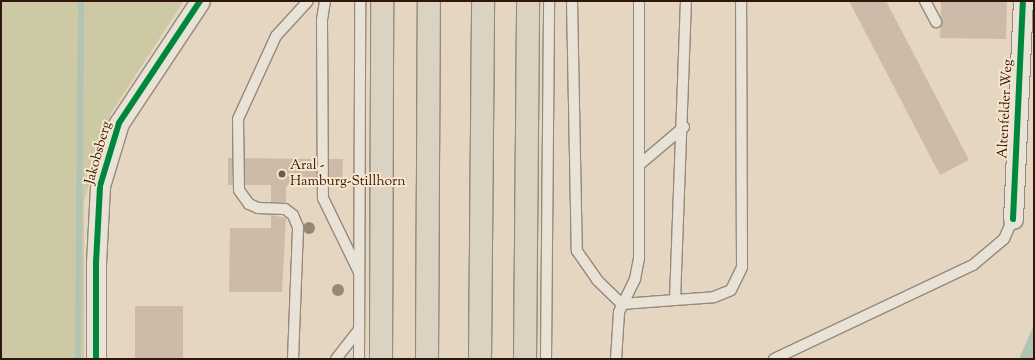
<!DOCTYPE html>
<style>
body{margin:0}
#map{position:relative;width:1035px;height:360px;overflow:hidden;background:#e5d6c1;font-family:"Sorts Mill Goudy",serif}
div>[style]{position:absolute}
.green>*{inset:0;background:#cdc9a4}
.water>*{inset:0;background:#b2c2b4}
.stream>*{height:6px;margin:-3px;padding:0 3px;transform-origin:3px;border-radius:3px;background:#b2c2b4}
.building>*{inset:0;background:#cebaa9}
.roads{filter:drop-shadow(1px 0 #95897c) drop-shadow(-1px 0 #95897c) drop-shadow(0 1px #95897c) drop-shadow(0 -1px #95897c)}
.service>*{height:10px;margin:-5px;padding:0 5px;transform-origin:5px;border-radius:5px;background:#e9e2d7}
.minor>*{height:19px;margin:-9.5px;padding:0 9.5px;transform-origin:9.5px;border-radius:9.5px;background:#e9e2d7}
.motorway>*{height:22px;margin:-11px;padding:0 11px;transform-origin:11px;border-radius:11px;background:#dcd2c2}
.cycleway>*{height:6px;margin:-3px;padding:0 3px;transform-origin:3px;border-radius:3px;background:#00873e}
.trees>*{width:12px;height:12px;margin:-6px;border-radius:50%;background:#988873}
.dots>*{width:11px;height:11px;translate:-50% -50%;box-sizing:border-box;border:2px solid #f8e6cd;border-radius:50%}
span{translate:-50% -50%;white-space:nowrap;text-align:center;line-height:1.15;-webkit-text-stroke:4px #f8e6cd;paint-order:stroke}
.street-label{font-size:14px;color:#30160c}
.poi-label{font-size:14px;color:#30160c}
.left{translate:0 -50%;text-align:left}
.frame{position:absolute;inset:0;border:2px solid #30160c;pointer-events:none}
</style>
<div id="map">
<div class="green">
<div style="clip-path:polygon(1px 1px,184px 1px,111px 113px,84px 201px,84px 359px,1px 359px)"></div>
</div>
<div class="water">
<div style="clip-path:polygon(1034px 325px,1034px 359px,1019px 359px)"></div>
</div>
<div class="stream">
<div style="left:78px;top:359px;width:358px;rotate:-89.5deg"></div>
</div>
<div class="building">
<div style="clip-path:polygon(849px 1px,886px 1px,969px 160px,940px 175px)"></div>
<div style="clip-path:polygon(941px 1px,1007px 1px,1006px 39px,940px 38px)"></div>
<div style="clip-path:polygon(228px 158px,232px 158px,232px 185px,228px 185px)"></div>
<div style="clip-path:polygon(245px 158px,316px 159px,316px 186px,286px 186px,286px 203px,271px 202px,271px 185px,245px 185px)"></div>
<div style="clip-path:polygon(329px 159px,343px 159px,342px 186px,329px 186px)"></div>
<div style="clip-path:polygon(271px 215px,286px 218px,282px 292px,229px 292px,230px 228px,271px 228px)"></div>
<div style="clip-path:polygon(135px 306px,183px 306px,183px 359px,135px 359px)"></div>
</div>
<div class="roads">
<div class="service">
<div style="left:325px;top:1px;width:19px;rotate:99deg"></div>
<div style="left:322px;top:20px;width:178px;rotate:89.7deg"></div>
<div style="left:323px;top:198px;width:82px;rotate:64.1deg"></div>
<div style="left:572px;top:1px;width:250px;rotate:88.9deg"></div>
<div style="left:577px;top:251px;width:35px;rotate:55deg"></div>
<div style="left:597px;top:280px;width:35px;rotate:44deg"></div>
<div style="left:622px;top:304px;width:53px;rotate:-4.3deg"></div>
<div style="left:675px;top:300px;width:299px;rotate:-87.9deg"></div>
<div style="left:925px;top:1px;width:24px;rotate:62deg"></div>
<div style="left:639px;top:165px;width:59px;rotate:-40.2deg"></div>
<div style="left:675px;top:300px;width:39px;rotate:-4deg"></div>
<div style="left:714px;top:297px;width:18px;rotate:-22deg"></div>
<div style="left:731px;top:290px;width:25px;rotate:-64deg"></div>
<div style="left:742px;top:267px;width:266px;rotate:-90.2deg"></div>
<div style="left:293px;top:359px;width:132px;rotate:-87.8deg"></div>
<div style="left:298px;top:227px;width:13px;rotate:-113deg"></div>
<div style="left:293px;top:215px;width:10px;rotate:-143deg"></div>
<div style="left:285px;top:209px;width:27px;rotate:-178deg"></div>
<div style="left:258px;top:208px;width:10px;rotate:-156deg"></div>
<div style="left:249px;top:204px;width:17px;rotate:-126deg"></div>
<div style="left:239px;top:190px;width:71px;rotate:-90.8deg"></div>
<div style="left:238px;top:119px;width:91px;rotate:-65.4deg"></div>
<div style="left:276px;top:36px;width:47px;rotate:-47.6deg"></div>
<div style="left:336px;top:359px;width:37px;rotate:-52deg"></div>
<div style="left:359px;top:359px;width:358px;rotate:-89.8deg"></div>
<div style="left:546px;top:359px;width:358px;rotate:-89.5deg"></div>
<div style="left:616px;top:359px;width:47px;rotate:-86.3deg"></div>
<div style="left:619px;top:312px;width:37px;rotate:-64deg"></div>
<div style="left:635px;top:279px;width:20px;rotate:-79deg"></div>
<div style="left:639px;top:259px;width:258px;rotate:-90deg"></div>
<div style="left:774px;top:359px;width:220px;rotate:-25.3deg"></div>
<div style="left:973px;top:265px;width:40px;rotate:-40deg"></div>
<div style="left:1004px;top:239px;width:22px;rotate:-66deg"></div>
</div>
<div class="minor">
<div style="left:1013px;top:219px;width:218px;rotate:-87.4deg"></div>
<div style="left:96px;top:359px;width:96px;rotate:-90deg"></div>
<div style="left:96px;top:263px;width:77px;rotate:-87deg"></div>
<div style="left:100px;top:186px;width:66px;rotate:-73.2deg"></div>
<div style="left:119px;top:123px;width:146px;rotate:-56.4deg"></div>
</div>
<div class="motorway">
<div style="left:381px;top:359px;width:358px;rotate:-89.8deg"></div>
<div style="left:427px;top:359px;width:358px;rotate:-89.7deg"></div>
<div style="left:480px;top:359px;width:358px;rotate:-89.5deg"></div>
<div style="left:525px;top:359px;width:358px;rotate:-89.5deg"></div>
</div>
</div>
<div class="cycleway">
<div style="left:1013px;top:219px;width:218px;rotate:-87.4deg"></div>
<div style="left:96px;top:359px;width:96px;rotate:-90deg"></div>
<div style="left:96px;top:263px;width:77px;rotate:-87deg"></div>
<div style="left:100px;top:186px;width:66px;rotate:-73.2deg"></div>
<div style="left:119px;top:123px;width:146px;rotate:-56.4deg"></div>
</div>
<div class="trees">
<div style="left:309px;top:228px"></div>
<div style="left:338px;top:290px"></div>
</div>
<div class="dots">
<div style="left:282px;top:174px;background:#6f594b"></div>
</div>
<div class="street-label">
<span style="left:1006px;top:109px;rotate:-87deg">Altenfelder Weg</span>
<span style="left:99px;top:153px;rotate:-74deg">Jakobsberg</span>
</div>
<div class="poi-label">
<span class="left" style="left:290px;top:174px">Aral -<br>Hamburg-Stillhorn</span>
</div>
<div class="frame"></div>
</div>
